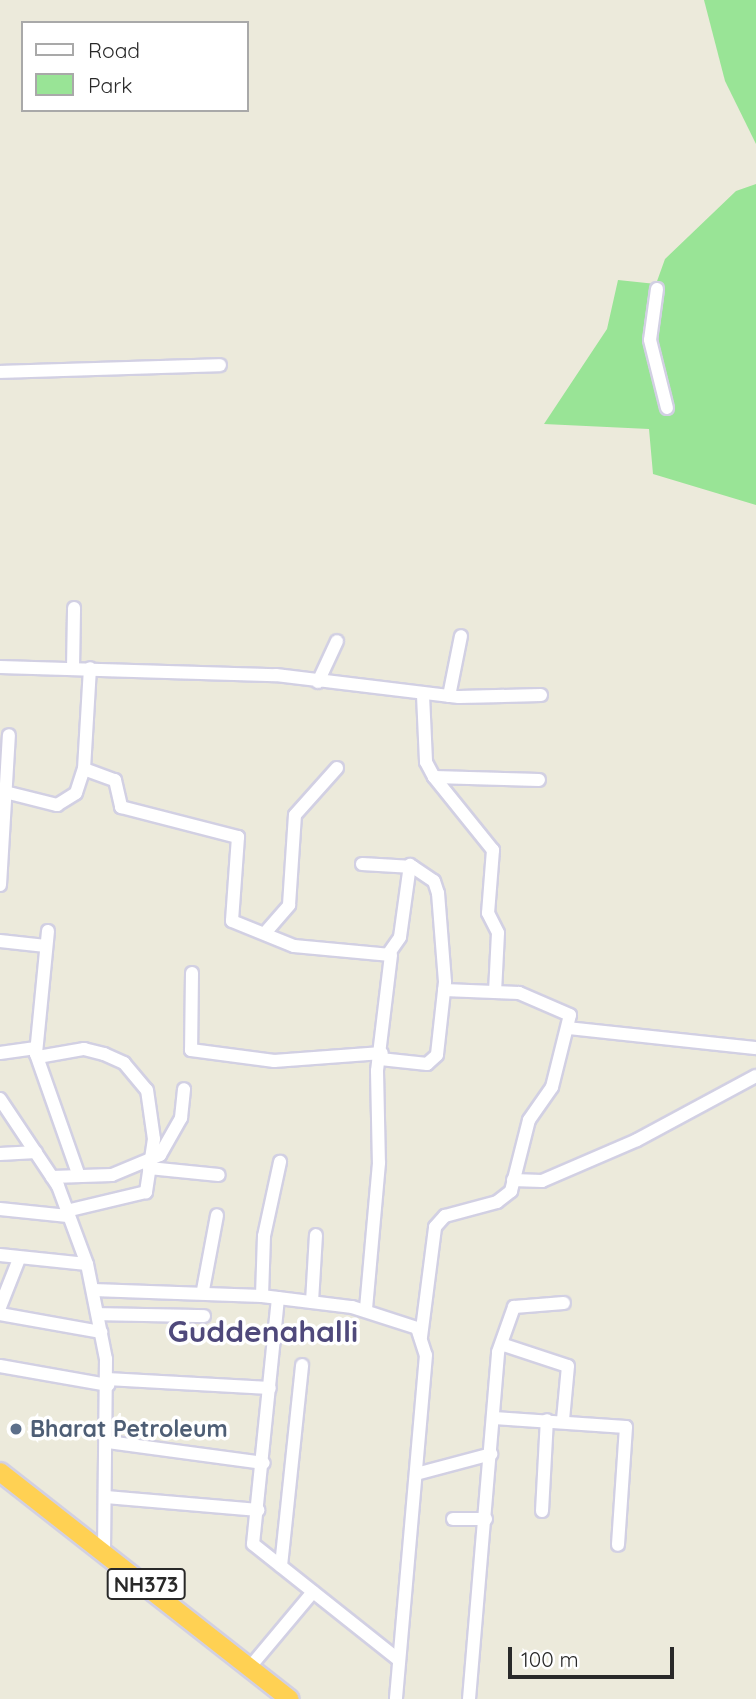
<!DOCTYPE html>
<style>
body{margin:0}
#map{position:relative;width:756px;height:1699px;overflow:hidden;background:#eceadb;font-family:Quicksand,sans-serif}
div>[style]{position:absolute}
.green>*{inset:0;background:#99e496}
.roads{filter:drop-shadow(2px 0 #d2d0e3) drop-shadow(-2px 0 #d2d0e3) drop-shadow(0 2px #d2d0e3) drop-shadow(0 -2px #d2d0e3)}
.minor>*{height:12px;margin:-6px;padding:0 6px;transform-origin:6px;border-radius:6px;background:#fff}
.highway>*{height:18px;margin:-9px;padding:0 9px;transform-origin:9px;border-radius:9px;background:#ffd153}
.dots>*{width:19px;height:19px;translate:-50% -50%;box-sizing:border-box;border:4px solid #fff;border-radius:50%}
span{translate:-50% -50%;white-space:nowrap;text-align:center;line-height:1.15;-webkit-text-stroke:7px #fff;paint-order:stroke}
.shield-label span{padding:2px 5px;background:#fff;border:2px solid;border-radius:5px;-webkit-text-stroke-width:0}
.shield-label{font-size:21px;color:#292929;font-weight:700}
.service-label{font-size:23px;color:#4e5e75;font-weight:700}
.left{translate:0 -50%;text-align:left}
.district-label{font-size:30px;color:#4f497b;font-weight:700}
.legend{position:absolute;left:21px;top:21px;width:228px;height:91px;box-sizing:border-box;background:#fff;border:2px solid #a9a9a9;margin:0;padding:9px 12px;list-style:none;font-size:21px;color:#292929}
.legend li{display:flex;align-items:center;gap:14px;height:35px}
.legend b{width:35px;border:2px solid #a9a9a9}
.scale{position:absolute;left:508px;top:1647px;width:166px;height:32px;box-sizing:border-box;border:4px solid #292929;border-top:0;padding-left:9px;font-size:21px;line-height:24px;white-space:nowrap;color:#292929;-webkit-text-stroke:5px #fff;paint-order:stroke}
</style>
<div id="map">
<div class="green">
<div style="clip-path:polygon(704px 0,756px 0,756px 144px,725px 81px)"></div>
<div style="clip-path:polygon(756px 184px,756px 505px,653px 474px,649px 429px,544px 424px,607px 329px,618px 280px,656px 284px,665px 259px,736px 191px)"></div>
</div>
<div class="roads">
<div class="minor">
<div style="left:657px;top:289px;width:51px;rotate:97.8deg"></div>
<div style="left:650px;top:340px;width:70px;rotate:76deg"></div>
<div style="left:0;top:372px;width:220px;rotate:-1.8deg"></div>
<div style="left:0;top:667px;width:276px;rotate:1.7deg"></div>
<div style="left:276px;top:675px;width:184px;rotate:6.9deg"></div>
<div style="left:459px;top:697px;width:82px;rotate:-1.4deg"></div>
<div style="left:73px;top:668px;width:60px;rotate:-89deg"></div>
<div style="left:318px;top:682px;width:45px;rotate:-65.1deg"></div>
<div style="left:423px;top:695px;width:67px;rotate:87.4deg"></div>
<div style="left:426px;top:762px;width:17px;rotate:62deg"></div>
<div style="left:434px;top:777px;width:105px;rotate:1.6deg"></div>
<div style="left:449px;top:696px;width:61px;rotate:-78.7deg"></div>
<div style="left:84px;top:769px;width:33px;rotate:20deg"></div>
<div style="left:115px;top:780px;width:28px;rotate:77deg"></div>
<div style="left:121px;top:807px;width:121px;rotate:14.4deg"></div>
<div style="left:238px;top:837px;width:84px;rotate:94.1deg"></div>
<div style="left:232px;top:921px;width:67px;rotate:22deg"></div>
<div style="left:294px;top:946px;width:97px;rotate:5.3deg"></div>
<div style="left:391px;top:955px;width:117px;rotate:96.9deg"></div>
<div style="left:377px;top:1071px;width:92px;rotate:88.8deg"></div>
<div style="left:379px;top:1163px;width:148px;rotate:95.1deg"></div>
<div style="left:434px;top:777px;width:94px;rotate:51.1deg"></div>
<div style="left:493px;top:850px;width:63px;rotate:94.5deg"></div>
<div style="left:488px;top:913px;width:22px;rotate:63deg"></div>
<div style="left:498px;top:933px;width:59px;rotate:92.9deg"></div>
<div style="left:5px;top:792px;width:54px;rotate:14deg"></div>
<div style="left:57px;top:805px;width:22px;rotate:-32deg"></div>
<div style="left:76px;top:793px;width:25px;rotate:-72deg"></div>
<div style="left:84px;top:769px;width:101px;rotate:-86.6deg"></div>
<div style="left:362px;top:864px;width:51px;rotate:3.4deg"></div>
<div style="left:413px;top:867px;width:25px;rotate:34deg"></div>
<div style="left:434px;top:881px;width:13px;rotate:72deg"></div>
<div style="left:438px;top:893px;width:89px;rotate:85.5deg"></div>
<div style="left:445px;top:982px;width:73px;rotate:96.3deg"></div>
<div style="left:437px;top:1055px;width:13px;rotate:138deg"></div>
<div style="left:427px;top:1064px;width:47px;rotate:-173.9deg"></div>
<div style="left:0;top:885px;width:150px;rotate:-86.6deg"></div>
<div style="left:48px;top:931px;width:124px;rotate:95.6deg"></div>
<div style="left:36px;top:1054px;width:129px;rotate:70.6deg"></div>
<div style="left:265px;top:933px;width:37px;rotate:-49deg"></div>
<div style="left:289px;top:905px;width:90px;rotate:-86.2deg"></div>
<div style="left:295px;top:815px;width:63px;rotate:-48.2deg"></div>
<div style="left:0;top:941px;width:46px;rotate:6.2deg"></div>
<div style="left:389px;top:953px;width:19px;rotate:-55deg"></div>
<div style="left:400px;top:937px;width:73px;rotate:-82.1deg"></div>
<div style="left:192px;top:973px;width:77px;rotate:90.7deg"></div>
<div style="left:191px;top:1050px;width:84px;rotate:7.5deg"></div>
<div style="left:274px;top:1061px;width:108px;rotate:-4.2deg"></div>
<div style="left:568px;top:1028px;width:189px;rotate:6.1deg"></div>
<div style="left:0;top:1053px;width:36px;rotate:-8deg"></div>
<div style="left:38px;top:1057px;width:47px;rotate:-9.9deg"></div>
<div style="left:84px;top:1049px;width:21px;rotate:14deg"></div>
<div style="left:104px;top:1054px;width:22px;rotate:24deg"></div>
<div style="left:124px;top:1063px;width:35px;rotate:50deg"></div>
<div style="left:147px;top:1090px;width:49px;rotate:81.9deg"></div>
<div style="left:154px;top:1139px;width:54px;rotate:98.6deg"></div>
<div style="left:146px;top:1192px;width:82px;rotate:166.6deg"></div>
<div style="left:0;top:1099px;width:105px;rotate:56.3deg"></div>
<div style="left:58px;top:1186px;width:83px;rotate:69.6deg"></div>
<div style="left:87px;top:1264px;width:97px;rotate:78.7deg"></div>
<div style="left:106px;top:1359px;width:191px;rotate:90.6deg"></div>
<div style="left:0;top:1154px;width:36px;rotate:-3deg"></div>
<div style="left:149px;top:1168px;width:70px;rotate:5.7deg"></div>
<div style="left:52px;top:1177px;width:60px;rotate:-1.9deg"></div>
<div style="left:112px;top:1175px;width:52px;rotate:-22.6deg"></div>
<div style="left:160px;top:1155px;width:43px;rotate:-60.4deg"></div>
<div style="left:181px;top:1118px;width:29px;rotate:-84deg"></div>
<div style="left:513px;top:1180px;width:29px;rotate:2deg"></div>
<div style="left:542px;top:1181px;width:103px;rotate:-23.3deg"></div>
<div style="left:637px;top:1140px;width:135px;rotate:-28.3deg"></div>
<div style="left:0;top:1209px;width:68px;rotate:5.9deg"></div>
<div style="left:0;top:1255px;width:87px;rotate:5.9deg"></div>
<div style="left:93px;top:1290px;width:169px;rotate:2deg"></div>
<div style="left:262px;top:1296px;width:91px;rotate:7deg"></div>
<div style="left:352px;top:1307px;width:68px;rotate:17.9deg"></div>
<div style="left:417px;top:1328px;width:28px;rotate:72deg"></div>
<div style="left:426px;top:1355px;width:345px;rotate:95deg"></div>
<div style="left:203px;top:1290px;width:76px;rotate:-79.4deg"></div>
<div style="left:262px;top:1296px;width:60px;rotate:-88.1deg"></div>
<div style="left:264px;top:1236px;width:76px;rotate:-77.8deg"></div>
<div style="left:278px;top:1298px;width:247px;rotate:95.8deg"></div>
<div style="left:253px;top:1544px;width:186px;rotate:38.5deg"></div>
<div style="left:312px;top:1302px;width:67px;rotate:-86.6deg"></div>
<div style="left:0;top:1307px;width:52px;rotate:-68.4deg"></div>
<div style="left:0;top:1314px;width:103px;rotate:10.1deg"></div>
<div style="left:98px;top:1314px;width:106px;rotate:1.1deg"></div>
<div style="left:421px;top:1337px;width:111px;rotate:-82.7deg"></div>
<div style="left:435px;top:1227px;width:15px;rotate:-48deg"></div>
<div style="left:445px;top:1216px;width:54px;rotate:-15.1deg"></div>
<div style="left:497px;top:1202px;width:18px;rotate:-38deg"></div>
<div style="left:511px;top:1191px;width:73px;rotate:-75.8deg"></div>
<div style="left:529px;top:1120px;width:40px;rotate:-55.1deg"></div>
<div style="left:552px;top:1087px;width:74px;rotate:-76deg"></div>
<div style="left:570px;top:1015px;width:56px;rotate:-156.7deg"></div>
<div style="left:519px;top:993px;width:75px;rotate:-177.7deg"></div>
<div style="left:504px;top:1345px;width:67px;rotate:18.2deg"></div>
<div style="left:568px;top:1366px;width:54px;rotate:95.3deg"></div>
<div style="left:0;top:1366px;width:110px;rotate:10deg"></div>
<div style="left:107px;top:1379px;width:163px;rotate:3.2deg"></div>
<div style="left:494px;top:1418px;width:132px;rotate:3.9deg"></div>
<div style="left:626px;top:1427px;width:118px;rotate:93.9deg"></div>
<div style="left:108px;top:1442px;width:157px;rotate:7.7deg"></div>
<div style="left:416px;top:1474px;width:78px;rotate:-14.9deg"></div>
<div style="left:106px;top:1497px;width:153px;rotate:4.9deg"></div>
<div style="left:542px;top:1511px;width:91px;rotate:-86.9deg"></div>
<div style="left:453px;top:1519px;width:33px"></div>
<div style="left:281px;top:1566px;width:202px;rotate:-84deg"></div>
<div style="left:250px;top:1667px;width:98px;rotate:-50deg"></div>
<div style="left:469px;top:1699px;width:348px;rotate:-85.2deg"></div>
<div style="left:498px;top:1352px;width:48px;rotate:-70.4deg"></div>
<div style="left:514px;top:1307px;width:50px;rotate:-4.6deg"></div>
</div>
<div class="highway">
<div style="left:0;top:1472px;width:368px;rotate:38.1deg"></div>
</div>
</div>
<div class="dots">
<div style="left:16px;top:1429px;background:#5c6f8a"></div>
</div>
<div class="shield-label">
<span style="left:146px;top:1584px">NH373</span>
</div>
<div class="service-label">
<span class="left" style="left:30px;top:1429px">Bharat Petroleum</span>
</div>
<div class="district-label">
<span style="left:263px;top:1331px">Guddenahalli</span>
</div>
<ul class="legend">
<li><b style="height:9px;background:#fff"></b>Road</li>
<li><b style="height:19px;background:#99e496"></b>Park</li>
</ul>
<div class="scale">100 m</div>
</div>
